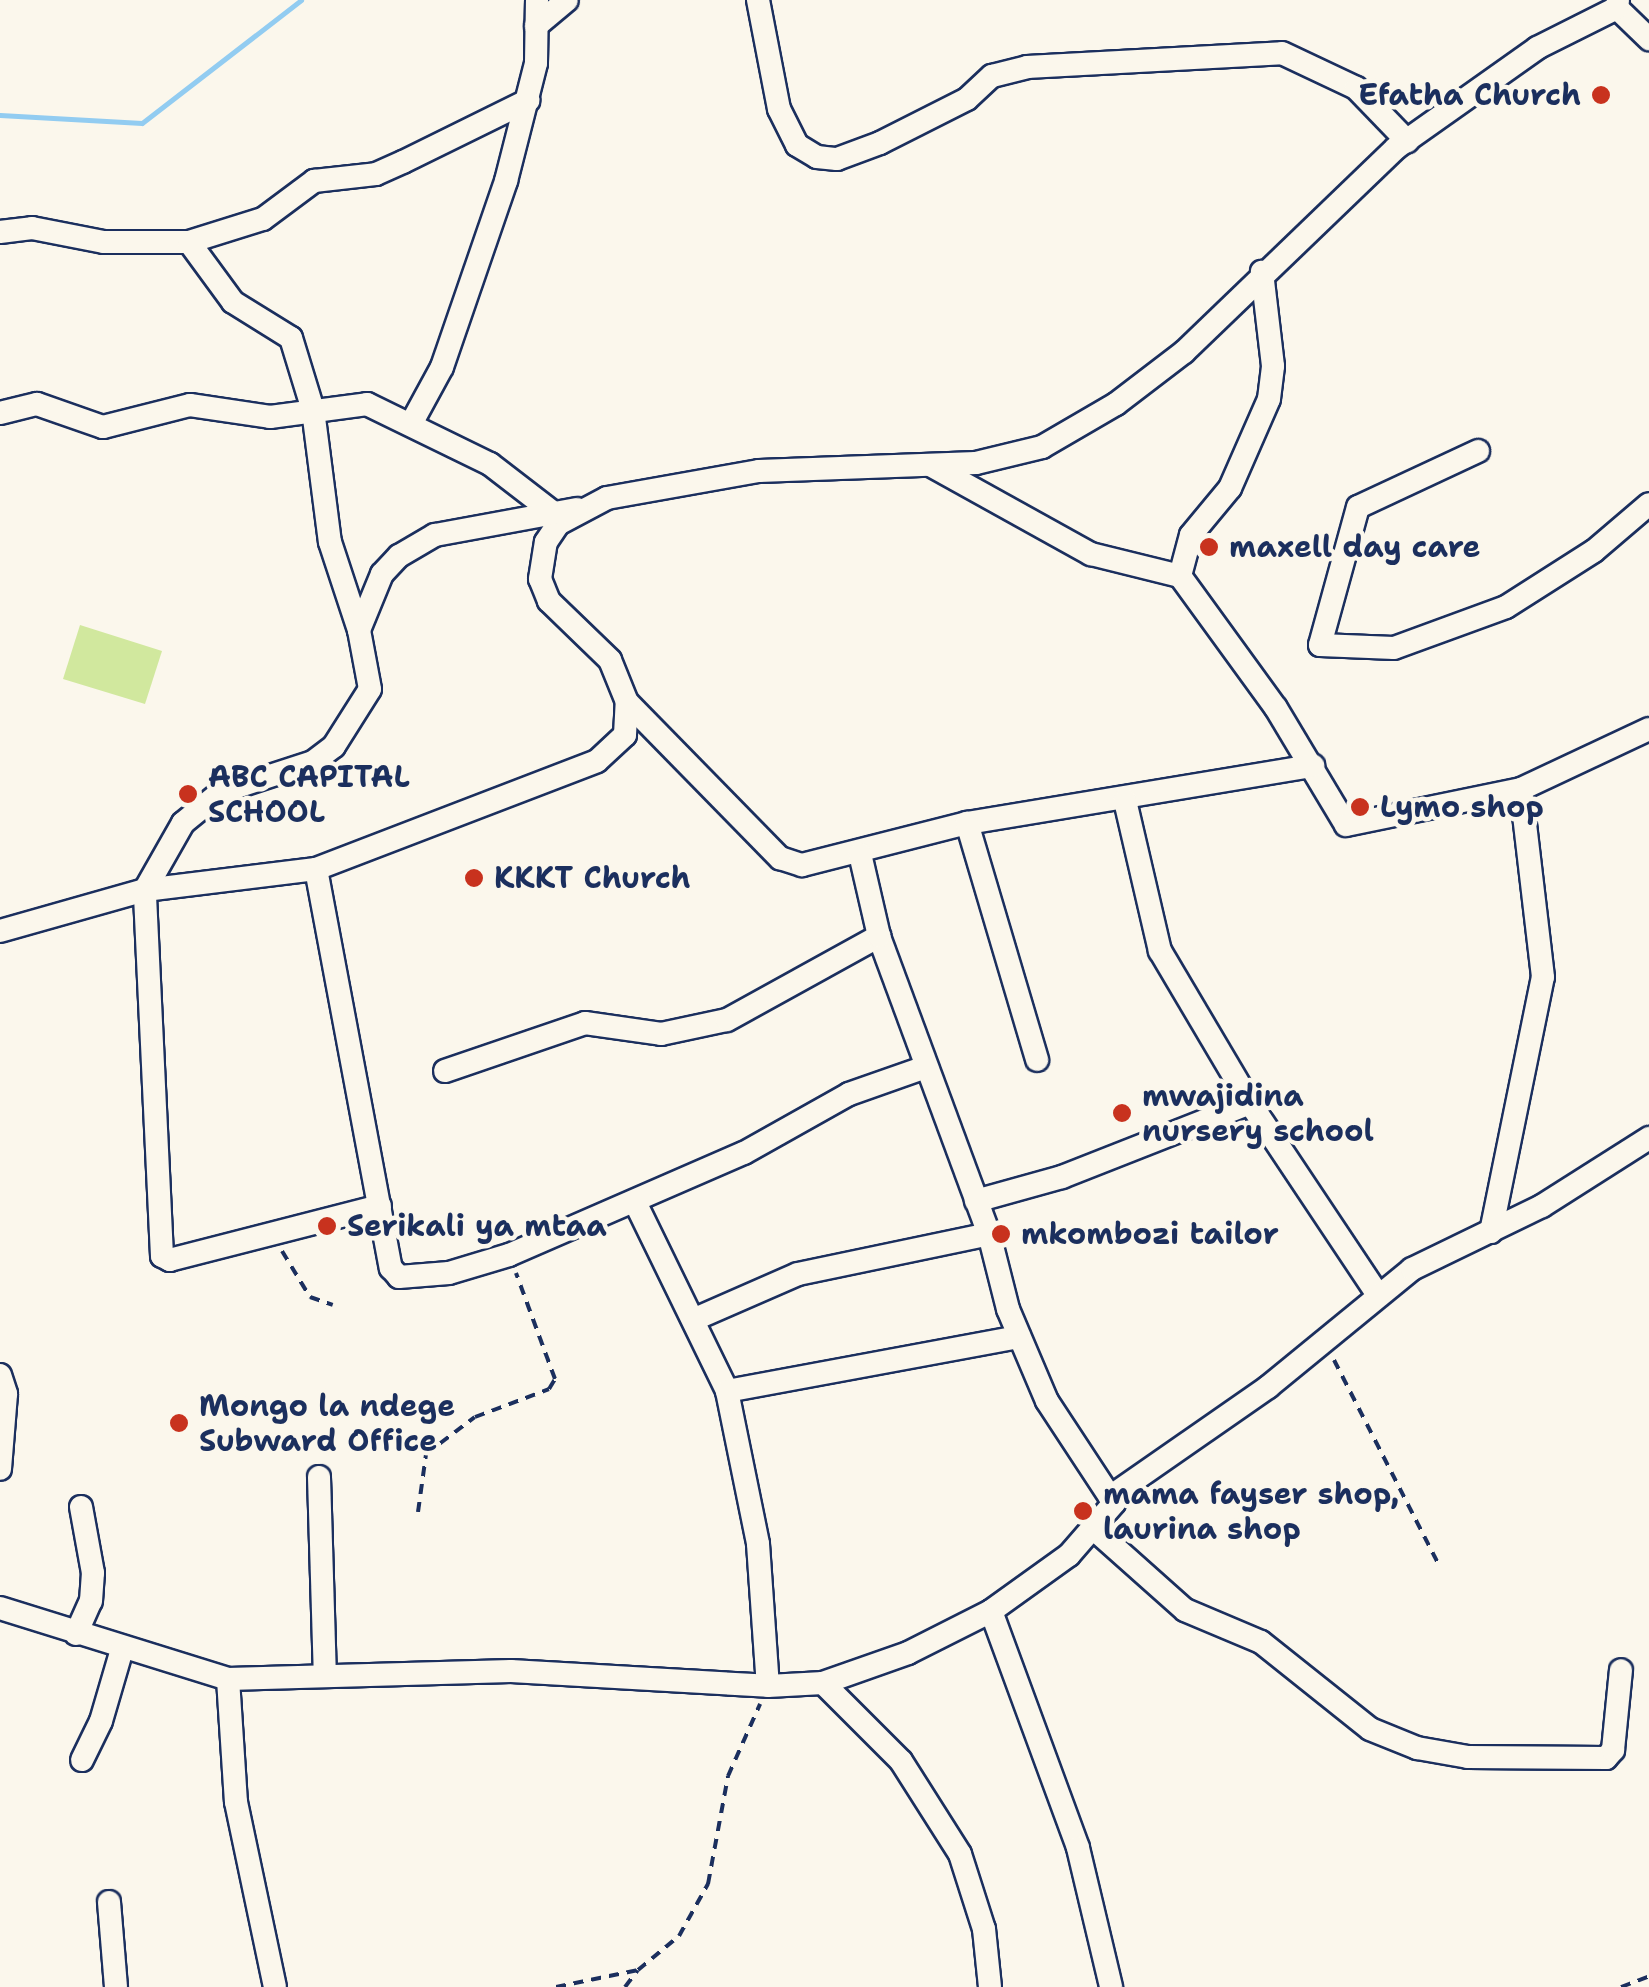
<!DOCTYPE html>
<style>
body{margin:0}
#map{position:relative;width:1649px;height:1987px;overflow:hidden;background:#fbf7ec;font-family:"Shantell Sans",sans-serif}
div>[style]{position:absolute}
.green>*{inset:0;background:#d1e89e}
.stream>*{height:5px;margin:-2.5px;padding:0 2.5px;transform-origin:2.5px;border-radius:2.5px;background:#92ccf1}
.path>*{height:4px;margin-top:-2px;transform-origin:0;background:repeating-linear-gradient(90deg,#1b2f5e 0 10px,transparent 0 18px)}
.roads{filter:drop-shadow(2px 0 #1b2f5e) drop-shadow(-2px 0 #1b2f5e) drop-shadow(0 2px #1b2f5e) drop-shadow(0 -2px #1b2f5e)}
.minor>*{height:22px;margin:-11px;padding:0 11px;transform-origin:11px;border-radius:11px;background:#fbf7ec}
.dots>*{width:28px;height:28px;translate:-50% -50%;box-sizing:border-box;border:5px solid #fbf7ec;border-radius:50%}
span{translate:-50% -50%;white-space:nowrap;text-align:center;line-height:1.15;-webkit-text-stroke:9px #fbf7ec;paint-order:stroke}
.poi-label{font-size:30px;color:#1b2f5e;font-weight:700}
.right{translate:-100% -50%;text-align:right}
.left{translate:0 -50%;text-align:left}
</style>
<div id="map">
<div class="green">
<div style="clip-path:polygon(80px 625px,162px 651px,145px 704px,63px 679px)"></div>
</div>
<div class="stream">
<div style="left:0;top:115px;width:142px;rotate:3.2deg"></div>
<div style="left:142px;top:123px;width:201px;rotate:-37.7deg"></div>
</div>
<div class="path">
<div style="left:282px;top:1251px;width:54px;rotate:58.7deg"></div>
<div style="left:310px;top:1297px;width:24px;rotate:19deg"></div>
<div style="left:1334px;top:1360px;width:233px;rotate:62.9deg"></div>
<div style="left:418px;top:1512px;width:59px;rotate:-82.1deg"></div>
<div style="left:426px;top:1454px;width:61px;rotate:-37.1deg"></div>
<div style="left:475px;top:1417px;width:79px;rotate:-20.7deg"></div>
<div style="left:549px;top:1389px;width:12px;rotate:-59deg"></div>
<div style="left:555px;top:1379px;width:113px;rotate:-110.2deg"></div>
<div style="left:556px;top:1987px;width:84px;rotate:-11.7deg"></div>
<div style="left:638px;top:1970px;width:53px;rotate:-39.7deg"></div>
<div style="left:679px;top:1936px;width:60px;rotate:-60.9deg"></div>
<div style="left:708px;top:1884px;width:110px;rotate:-79.5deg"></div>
<div style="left:728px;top:1776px;width:79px;rotate:-66deg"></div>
<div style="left:625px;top:1987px;width:21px;rotate:-53deg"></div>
<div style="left:1621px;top:1987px;width:30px;rotate:-21deg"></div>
</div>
<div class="roads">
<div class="minor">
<div style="left:758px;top:0;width:111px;rotate:79.1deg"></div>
<div style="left:779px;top:109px;width:40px;rotate:63.4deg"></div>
<div style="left:797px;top:145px;width:23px;rotate:31deg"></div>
<div style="left:817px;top:157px;width:20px;rotate:6deg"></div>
<div style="left:837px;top:159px;width:46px;rotate:-20.4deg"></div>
<div style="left:880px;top:143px;width:97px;rotate:-26.8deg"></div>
<div style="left:967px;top:99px;width:34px;rotate:-43deg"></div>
<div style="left:992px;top:76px;width:36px;rotate:-14deg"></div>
<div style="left:1027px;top:67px;width:255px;rotate:-3.1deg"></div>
<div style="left:1282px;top:53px;width:82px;rotate:25.3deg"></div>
<div style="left:1356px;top:88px;width:74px;rotate:46.1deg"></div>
<div style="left:1617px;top:8px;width:45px;rotate:44.1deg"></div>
<div style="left:536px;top:26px;width:40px;rotate:-40deg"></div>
<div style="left:0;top:232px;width:32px;rotate:-7deg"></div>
<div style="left:32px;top:228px;width:73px;rotate:11deg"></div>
<div style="left:104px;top:242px;width:85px"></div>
<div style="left:189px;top:242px;width:74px;rotate:53.7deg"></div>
<div style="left:233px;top:302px;width:68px;rotate:31.8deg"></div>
<div style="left:291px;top:338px;width:75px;rotate:73deg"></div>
<div style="left:313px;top:410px;width:133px;rotate:82.7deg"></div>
<div style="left:330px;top:542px;width:93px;rotate:71.8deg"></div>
<div style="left:189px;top:242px;width:77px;rotate:-17.3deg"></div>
<div style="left:263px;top:219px;width:64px;rotate:-36.7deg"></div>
<div style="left:314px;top:181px;width:62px;rotate:-6.4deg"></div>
<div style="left:376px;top:174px;width:30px;rotate:-24deg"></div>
<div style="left:403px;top:162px;width:140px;rotate:-26.2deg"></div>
<div style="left:0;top:413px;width:38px;rotate:-14deg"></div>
<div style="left:37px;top:404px;width:70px;rotate:19.2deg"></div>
<div style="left:103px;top:427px;width:90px;rotate:-14.2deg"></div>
<div style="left:190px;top:405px;width:81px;rotate:8.5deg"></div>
<div style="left:270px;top:417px;width:98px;rotate:-7.6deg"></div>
<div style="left:367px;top:404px;width:137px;rotate:26deg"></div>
<div style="left:490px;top:464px;width:77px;rotate:37.6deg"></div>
<div style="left:411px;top:424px;width:65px;rotate:-61.5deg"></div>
<div style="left:442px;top:367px;width:197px;rotate:-71deg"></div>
<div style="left:506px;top:181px;width:122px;rotate:-75.7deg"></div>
<div style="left:536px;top:63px;width:63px;rotate:-89.1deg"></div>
<div style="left:1478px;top:451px;width:132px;rotate:155deg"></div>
<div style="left:1358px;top:507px;width:143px;rotate:105.4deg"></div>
<div style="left:1320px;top:645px;width:74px;rotate:2.3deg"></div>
<div style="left:1394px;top:648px;width:119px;rotate:-20.1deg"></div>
<div style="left:1506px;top:607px;width:104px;rotate:-32.5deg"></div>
<div style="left:1594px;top:551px;width:72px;rotate:-40.5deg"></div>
<div style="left:932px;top:466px;width:182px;rotate:29deg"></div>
<div style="left:1091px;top:554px;width:92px;rotate:13.9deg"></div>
<div style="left:1180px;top:576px;width:163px;rotate:54deg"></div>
<div style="left:1276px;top:708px;width:136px;rotate:59.1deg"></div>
<div style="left:1346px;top:825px;width:179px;rotate:-11.6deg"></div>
<div style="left:1521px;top:789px;width:141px;rotate:-25.1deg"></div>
<div style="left:1180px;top:576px;width:42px;rotate:-75deg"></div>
<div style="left:1191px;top:535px;width:61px;rotate:-50.3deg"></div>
<div style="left:1230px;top:488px;width:97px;rotate:-66.3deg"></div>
<div style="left:1269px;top:399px;width:33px;rotate:-83deg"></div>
<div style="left:1273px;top:366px;width:95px;rotate:-96.7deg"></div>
<div style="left:627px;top:702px;width:219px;rotate:45.6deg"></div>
<div style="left:780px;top:858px;width:23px;rotate:18deg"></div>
<div style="left:802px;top:865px;width:170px;rotate:-14.3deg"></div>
<div style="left:967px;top:823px;width:351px;rotate:-9.4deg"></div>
<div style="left:967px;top:823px;width:247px;rotate:73.5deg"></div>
<div style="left:316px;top:869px;width:406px;rotate:79.4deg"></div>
<div style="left:391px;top:1268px;width:12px;rotate:48deg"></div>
<div style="left:399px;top:1277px;width:50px;rotate:-4.6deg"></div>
<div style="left:449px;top:1273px;width:63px;rotate:-16.7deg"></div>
<div style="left:509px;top:1255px;width:256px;rotate:-23.5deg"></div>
<div style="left:744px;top:1153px;width:120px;rotate:-29.3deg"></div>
<div style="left:849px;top:1094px;width:78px;rotate:-19.4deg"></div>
<div style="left:0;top:931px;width:151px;rotate:-15.8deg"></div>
<div style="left:145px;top:890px;width:172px;rotate:-7deg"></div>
<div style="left:316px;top:869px;width:301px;rotate:-21deg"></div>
<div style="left:597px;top:761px;width:38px;rotate:-43deg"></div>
<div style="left:625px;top:735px;width:33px;rotate:-87deg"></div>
<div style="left:627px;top:702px;width:45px;rotate:-112deg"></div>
<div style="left:610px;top:660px;width:85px;rotate:-136deg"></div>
<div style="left:549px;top:601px;width:24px;rotate:-112deg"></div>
<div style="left:540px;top:579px;width:37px;rotate:-81deg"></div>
<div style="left:546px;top:542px;width:22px;rotate:-56deg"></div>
<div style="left:558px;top:524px;width:55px;rotate:-28deg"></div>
<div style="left:607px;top:498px;width:154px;rotate:-10.1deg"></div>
<div style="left:759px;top:471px;width:217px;rotate:-2.1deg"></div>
<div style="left:976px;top:463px;width:68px;rotate:-13.6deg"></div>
<div style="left:1042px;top:447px;width:86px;rotate:-30.2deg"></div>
<div style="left:1116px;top:404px;width:86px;rotate:-37.4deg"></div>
<div style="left:1184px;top:352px;width:294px;rotate:-43.9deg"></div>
<div style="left:1396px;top:148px;width:173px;rotate:-35.3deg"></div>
<div style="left:1537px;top:48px;width:89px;rotate:-26.6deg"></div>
<div style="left:1617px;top:8px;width:8px;rotate:-83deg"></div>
<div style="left:445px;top:1071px;width:148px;rotate:-18.9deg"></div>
<div style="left:585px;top:1023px;width:77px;rotate:8.2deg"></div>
<div style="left:661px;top:1034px;width:67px;rotate:-12deg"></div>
<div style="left:727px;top:1020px;width:174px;rotate:-28.9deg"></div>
<div style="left:1250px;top:1103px;width:231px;rotate:56.3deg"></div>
<div style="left:976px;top:1201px;width:89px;rotate:-15.6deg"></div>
<div style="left:1062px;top:1177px;width:202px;rotate:-21.5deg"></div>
<div style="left:1250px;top:1103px;width:177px;rotate:-120.6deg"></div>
<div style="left:1160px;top:951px;width:155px;rotate:-103.1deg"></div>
<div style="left:635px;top:1202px;width:210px;rotate:64deg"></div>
<div style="left:727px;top:1391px;width:156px;rotate:78.5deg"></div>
<div style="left:758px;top:1544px;width:142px;rotate:86deg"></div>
<div style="left:380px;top:1206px;width:217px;rotate:165.6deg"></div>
<div style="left:170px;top:1260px;width:9px;rotate:-153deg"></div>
<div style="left:162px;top:1256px;width:366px;rotate:-92.7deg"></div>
<div style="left:145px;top:890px;width:77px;rotate:-60.4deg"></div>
<div style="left:183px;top:823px;width:49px;rotate:-39.2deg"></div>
<div style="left:221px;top:792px;width:97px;rotate:-18.1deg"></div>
<div style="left:313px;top:762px;width:26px;rotate:-37deg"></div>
<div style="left:334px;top:746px;width:67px;rotate:-57.7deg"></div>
<div style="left:370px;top:689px;width:60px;rotate:-100.6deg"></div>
<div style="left:359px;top:630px;width:61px;rotate:-67.7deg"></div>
<div style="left:382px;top:574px;width:25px;rotate:-47deg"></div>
<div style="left:399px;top:556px;width:42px;rotate:-30.3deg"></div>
<div style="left:435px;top:535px;width:144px;rotate:-10.4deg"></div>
<div style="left:1491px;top:1232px;width:260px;rotate:-78.5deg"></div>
<div style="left:1543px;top:977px;width:189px;rotate:-96.7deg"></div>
<div style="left:695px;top:1319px;width:112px;rotate:-23.6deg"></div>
<div style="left:798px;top:1274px;width:195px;rotate:-11.8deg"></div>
<div style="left:0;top:1375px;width:20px;rotate:72deg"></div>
<div style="left:6px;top:1394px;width:75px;rotate:94.6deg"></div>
<div style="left:727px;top:1391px;width:297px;rotate:-10.5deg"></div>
<div style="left:319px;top:1477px;width:198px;rotate:88.3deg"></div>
<div style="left:1110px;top:1497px;width:193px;rotate:-34.8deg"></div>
<div style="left:1268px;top:1387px;width:186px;rotate:-39.3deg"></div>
<div style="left:1412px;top:1269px;width:144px;rotate:-25.9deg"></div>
<div style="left:1542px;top:1206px;width:127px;rotate:-32.4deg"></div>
<div style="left:1094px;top:1529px;width:122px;rotate:41.7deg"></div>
<div style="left:1185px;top:1610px;width:82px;rotate:22.8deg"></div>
<div style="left:1261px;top:1642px;width:139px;rotate:38.6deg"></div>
<div style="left:1370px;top:1729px;width:51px;rotate:22deg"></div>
<div style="left:1417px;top:1748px;width:52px;rotate:10deg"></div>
<div style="left:1468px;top:1757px;width:138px;rotate:0.4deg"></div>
<div style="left:1606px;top:1758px;width:11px;rotate:-49deg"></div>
<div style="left:1613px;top:1750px;width:80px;rotate:-84.3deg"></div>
<div style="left:0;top:1608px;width:239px;rotate:17.3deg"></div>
<div style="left:228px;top:1679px;width:283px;rotate:-1.6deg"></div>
<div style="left:511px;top:1671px;width:257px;rotate:3.3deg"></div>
<div style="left:768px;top:1686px;width:55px;rotate:-3.1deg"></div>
<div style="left:823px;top:1683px;width:90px;rotate:-19.4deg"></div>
<div style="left:908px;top:1653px;width:93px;rotate:-26.8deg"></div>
<div style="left:991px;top:1611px;width:96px;rotate:-35.7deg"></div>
<div style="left:1069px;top:1555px;width:69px;rotate:-49.1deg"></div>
<div style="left:1114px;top:1503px;width:122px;rotate:-123.3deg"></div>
<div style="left:1047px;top:1401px;width:100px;rotate:-113deg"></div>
<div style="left:1008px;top:1309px;width:77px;rotate:-104.2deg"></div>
<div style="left:989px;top:1234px;width:318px;rotate:-110.3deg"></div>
<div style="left:879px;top:936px;width:84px;rotate:-103deg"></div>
<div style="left:991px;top:1611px;width:252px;rotate:69.8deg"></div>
<div style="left:1078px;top:1848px;width:143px;rotate:76.6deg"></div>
<div style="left:76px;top:1634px;width:36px;rotate:-66deg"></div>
<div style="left:91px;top:1601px;width:28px;rotate:-86deg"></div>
<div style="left:93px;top:1573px;width:67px;rotate:-100.3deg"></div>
<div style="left:228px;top:1679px;width:123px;rotate:86.3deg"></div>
<div style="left:236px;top:1802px;width:189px;rotate:78.1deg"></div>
<div style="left:823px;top:1683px;width:110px;rotate:45deg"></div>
<div style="left:901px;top:1761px;width:110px;rotate:57.6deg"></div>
<div style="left:960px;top:1854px;width:79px;rotate:72.3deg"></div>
<div style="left:984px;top:1929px;width:58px;rotate:84.1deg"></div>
<div style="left:82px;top:1760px;width:43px;rotate:-64deg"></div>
<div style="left:101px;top:1721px;width:75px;rotate:-73.7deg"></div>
<div style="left:109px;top:1902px;width:85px;rotate:85.3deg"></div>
</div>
</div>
<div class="dots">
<div style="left:1601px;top:95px;background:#c8321e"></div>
<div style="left:1209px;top:547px;background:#c8321e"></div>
<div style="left:188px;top:794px;background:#c8321e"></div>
<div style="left:1360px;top:807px;background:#c8321e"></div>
<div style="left:474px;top:878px;background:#c8321e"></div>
<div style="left:1122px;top:1113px;background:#c8321e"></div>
<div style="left:327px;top:1226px;background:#c8321e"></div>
<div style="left:1001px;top:1234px;background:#c8321e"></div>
<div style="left:179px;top:1423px;background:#c8321e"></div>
<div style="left:1083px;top:1511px;background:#c8321e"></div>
</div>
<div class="poi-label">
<span class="right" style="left:1581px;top:95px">Efatha Church</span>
<span class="left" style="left:1229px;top:547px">maxell day care</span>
<span class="left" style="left:208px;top:794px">ABC CAPITAL<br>SCHOOL</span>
<span class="left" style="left:1380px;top:807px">Lymo shop</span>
<span class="left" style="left:494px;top:878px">KKKT Church</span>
<span class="left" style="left:1142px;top:1113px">mwajidina<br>nursery school</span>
<span class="left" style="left:347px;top:1226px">Serikali ya mtaa</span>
<span class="left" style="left:1021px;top:1234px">mkombozi tailor</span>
<span class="left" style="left:199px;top:1423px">Mongo la ndege<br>Subward Office</span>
<span class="left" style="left:1103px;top:1511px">mama fayser shop,<br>laurina shop</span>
</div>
</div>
